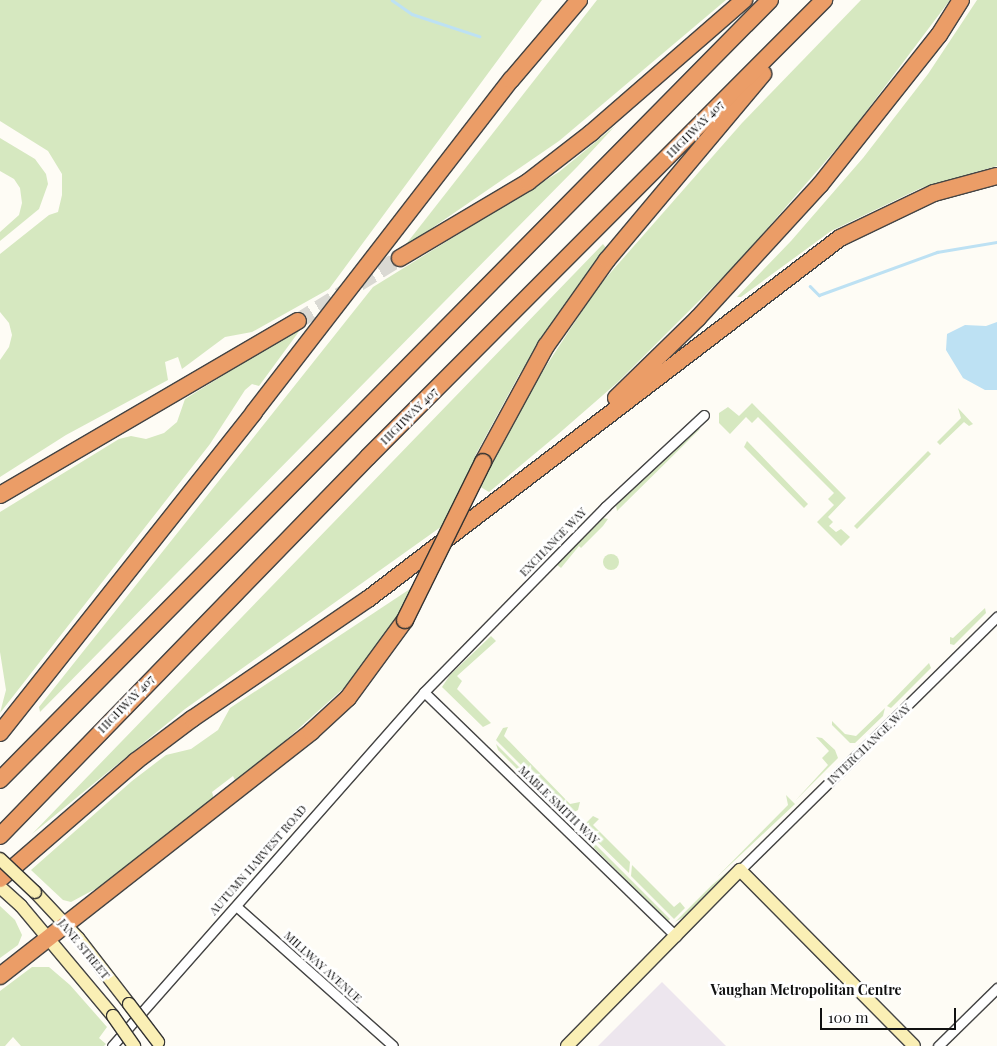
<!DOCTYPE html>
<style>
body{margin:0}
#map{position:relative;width:997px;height:1046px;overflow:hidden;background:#fefcf5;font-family:"Playfair Display",serif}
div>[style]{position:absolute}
.industrial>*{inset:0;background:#ede6ee}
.green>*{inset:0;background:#d6e8c0}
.round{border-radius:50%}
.water>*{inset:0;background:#bde1f3}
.stream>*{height:2.5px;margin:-1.25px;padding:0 1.25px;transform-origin:1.25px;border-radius:1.25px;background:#bde1f3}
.highway-tunnel>*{height:16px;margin-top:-8px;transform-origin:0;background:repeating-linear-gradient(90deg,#dad9d3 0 16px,transparent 0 24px)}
.roads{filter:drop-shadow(1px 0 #444) drop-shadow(-1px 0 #444) drop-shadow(0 1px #444) drop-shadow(0 -1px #444)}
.street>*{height:9px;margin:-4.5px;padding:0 4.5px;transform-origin:4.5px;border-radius:4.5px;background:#fff}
.secondary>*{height:12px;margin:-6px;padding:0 6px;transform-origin:6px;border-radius:6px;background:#faefb5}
.highway>*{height:16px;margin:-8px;padding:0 8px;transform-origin:8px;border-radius:8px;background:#eb9d67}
.bridges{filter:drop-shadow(1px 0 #333) drop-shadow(-1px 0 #333) drop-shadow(0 1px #333) drop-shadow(0 -1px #333)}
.secondary-bridge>*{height:12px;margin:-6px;padding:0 6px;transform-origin:6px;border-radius:6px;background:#faefb5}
.highway-bridge>*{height:16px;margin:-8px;padding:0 8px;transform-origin:8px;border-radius:8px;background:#eb9d67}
span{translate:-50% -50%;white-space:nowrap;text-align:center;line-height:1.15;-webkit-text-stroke:5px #fff;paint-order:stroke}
.street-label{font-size:12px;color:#111}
.neighbourhood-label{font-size:14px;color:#111;font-weight:700}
.scale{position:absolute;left:820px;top:1008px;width:136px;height:22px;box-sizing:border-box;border:2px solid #111;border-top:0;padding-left:6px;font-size:15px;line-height:18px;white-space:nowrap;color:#111;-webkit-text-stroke:4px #fff;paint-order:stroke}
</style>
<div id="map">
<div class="industrial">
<div style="clip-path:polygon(662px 982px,726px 1046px,598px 1046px)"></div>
</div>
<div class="green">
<div style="clip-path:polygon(0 0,542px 0,329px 289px,252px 332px,225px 337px,182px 369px,178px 357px,165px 362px,168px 380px,66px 435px,0 477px,0 360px,9px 347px,12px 335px,9px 323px,0 312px,0 254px,49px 215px,58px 212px,62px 195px,62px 174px,48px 151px,0 121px)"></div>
<div style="clip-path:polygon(597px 0,726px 0,559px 141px,403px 248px)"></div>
<div style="clip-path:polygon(861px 0,950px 0,850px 133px,740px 260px,618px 382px,556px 436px,489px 492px,479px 486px,535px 383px,597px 288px,742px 123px)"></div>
<div style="clip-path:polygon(977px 0,997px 0,997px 166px,921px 188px,831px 231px,741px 297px,737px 297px,791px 241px,863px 158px,928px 74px)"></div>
<div style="clip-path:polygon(615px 126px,577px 167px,40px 712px,39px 707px,373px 287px,559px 172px)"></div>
<div style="clip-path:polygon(0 138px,35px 159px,46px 174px,48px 184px,39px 209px,0 241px,0 232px,19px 215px,22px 203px,20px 188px,14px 179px,0 171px)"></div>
<div style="clip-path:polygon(603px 244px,609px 252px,563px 309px,519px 375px,475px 456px,475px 463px,445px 524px,185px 709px,32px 834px)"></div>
<div style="clip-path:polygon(303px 326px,259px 386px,252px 384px,245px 390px,210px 444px,0 713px,6px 690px,0 652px,0 512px,119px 439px,131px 436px,146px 439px,164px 433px,177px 422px,185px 399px)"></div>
<div style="clip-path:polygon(752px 403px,846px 498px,828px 517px,833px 522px,829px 526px,836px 532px,841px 529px,850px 537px,841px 546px,817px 522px,834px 505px,828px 499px,834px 493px,758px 417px,752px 423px,746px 417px,730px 434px,719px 423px,719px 413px,728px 407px,739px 416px)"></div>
<div style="clip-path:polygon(958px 408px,973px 424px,969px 426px,964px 422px,940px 445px,937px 442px,961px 418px)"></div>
<div style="clip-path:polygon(699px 428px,700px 429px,617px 511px,616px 505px,686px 436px)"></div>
<div style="clip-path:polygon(747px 441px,808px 504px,804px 508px,744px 447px)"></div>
<div style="clip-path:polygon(928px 451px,931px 454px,857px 529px,854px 526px)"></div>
<div style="clip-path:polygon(603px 518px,608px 519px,603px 526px,581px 548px,579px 546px,561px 568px,556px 564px)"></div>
<div class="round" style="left:603px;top:554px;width:16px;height:16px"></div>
<div style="clip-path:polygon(413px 587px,396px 619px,345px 687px,258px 765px,236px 782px,233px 776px,212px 792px,214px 799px,99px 887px,71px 902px,63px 900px,31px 870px,132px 781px,166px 755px,191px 749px,218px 730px,230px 708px)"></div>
<div style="clip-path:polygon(985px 608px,986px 613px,954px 645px,950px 644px,950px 637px,953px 638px)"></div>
<div style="clip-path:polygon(491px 636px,496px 641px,457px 676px,462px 681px,457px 689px,491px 723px,483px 727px,442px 687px,450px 675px)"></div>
<div style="clip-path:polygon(929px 663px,931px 668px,891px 708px,887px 706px)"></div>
<div style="clip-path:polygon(885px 708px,883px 716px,855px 743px,850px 743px,832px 725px,832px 721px,845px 734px,856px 736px)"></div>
<div style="clip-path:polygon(508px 727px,504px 736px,570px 804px,580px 802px,578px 810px,570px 814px,496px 740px,503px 728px)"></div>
<div style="clip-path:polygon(816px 737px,822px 738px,835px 750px,838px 758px,795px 801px,828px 765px,822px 758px,829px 751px)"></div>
<div style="clip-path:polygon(496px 744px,566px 814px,561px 813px,498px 750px)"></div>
<div style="clip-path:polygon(786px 795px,795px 804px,717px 877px,788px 805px)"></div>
<div style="clip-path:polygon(593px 816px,599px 819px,593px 825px,630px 862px,629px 873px,582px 827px)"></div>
<div style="clip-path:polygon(583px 832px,670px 919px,668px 921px,584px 838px)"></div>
<div style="clip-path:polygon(739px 862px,689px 914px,675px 922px,712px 885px)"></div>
<div style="clip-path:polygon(632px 865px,674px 907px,680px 902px,685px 908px,674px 919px,631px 876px)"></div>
<div style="clip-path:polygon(0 906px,15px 920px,22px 935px,18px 945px,0 958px)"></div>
<div style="clip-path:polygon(32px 967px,49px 967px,70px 985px,107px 1027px,99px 1038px,106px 1044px,104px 1046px,21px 1046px,13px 1037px,5px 1046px,0 1046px,0 991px)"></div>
</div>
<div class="water">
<div style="clip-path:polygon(997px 322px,997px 390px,985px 390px,963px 378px,946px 350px,947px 334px,965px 325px,986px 326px)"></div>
</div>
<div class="stream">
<div style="left:392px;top:0;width:24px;rotate:35deg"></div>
<div style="left:412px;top:14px;width:71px;rotate:18.2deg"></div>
<div style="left:810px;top:286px;width:13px;rotate:45deg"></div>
<div style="left:819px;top:295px;width:126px;rotate:-20deg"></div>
<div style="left:937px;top:252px;width:61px;rotate:-9.5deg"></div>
</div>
<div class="highway-tunnel">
<div style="left:298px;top:321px;width:120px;rotate:-31.7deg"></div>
</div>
<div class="roads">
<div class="street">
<div style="left:424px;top:692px;width:351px;rotate:44.1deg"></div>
<div style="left:740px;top:870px;width:361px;rotate:-44.6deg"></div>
<div style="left:236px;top:906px;width:210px;rotate:41.7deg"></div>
<div style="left:112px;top:1046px;width:472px;rotate:-48.6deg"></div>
<div style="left:424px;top:692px;width:259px;rotate:-45.6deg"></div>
<div style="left:605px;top:507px;width:135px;rotate:-42.9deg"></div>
<div style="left:938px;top:1046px;width:83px;rotate:-44.5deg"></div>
</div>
<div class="secondary">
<div style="left:0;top:887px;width:28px;rotate:42deg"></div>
<div style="left:21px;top:906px;width:143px;rotate:50.1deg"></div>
<div style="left:35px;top:892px;width:63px;rotate:46.9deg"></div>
<div style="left:78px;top:938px;width:83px;rotate:52.3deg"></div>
<div style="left:567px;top:1046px;width:247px;rotate:-45.5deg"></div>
<div style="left:740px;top:870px;width:247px;rotate:45.3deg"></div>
</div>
<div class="highway">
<div style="left:400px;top:258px;width:149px;rotate:-30.7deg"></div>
<div style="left:528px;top:182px;width:80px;rotate:-37.9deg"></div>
<div style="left:591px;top:133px;width:203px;rotate:-41deg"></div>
<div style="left:616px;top:398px;width:115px;rotate:-44.3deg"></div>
<div style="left:698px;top:318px;width:180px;rotate:-47.5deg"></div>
<div style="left:820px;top:185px;width:191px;rotate:-51.6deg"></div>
<div style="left:939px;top:35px;width:41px;rotate:-57.8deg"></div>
<div style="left:483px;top:462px;width:132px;rotate:-61.5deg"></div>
<div style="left:546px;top:346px;width:105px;rotate:-54.7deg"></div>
<div style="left:607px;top:260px;width:243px;rotate:-50deg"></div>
<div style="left:0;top:495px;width:345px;rotate:-30.3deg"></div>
<div style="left:0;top:733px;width:409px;rotate:-51.6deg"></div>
<div style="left:254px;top:412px;width:420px;rotate:-52.3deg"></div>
<div style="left:511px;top:80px;width:105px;rotate:-49.6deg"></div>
<div style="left:0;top:780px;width:1096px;rotate:-45.37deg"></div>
<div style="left:0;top:836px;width:528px;rotate:-45.84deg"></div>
<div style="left:368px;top:457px;width:646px;rotate:-45.06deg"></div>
<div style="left:0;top:879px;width:180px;rotate:-40.9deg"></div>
<div style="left:136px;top:761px;width:70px;rotate:-36.9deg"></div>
<div style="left:192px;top:719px;width:213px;rotate:-34.3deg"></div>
<div style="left:368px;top:599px;width:594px;rotate:-37.41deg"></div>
<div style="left:840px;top:238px;width:104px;rotate:-25.6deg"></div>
<div style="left:934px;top:193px;width:65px;rotate:-15.1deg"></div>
<div style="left:0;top:976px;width:395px;rotate:-38.1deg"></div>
<div style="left:311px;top:732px;width:50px;rotate:-42.6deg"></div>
<div style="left:348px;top:698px;width:97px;rotate:-53.8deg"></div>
</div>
</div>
<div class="bridges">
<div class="secondary-bridge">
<div style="left:0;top:859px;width:48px;rotate:43.3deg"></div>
<div style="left:129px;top:1004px;width:48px;rotate:52.7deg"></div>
<div style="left:113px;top:1016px;width:37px;rotate:55deg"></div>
</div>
<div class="highway-bridge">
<div style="left:405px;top:620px;width:176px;rotate:-63.7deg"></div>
</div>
</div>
<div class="street-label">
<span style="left:695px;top:129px;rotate:-45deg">HIGHWAY 407</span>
<span style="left:409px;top:416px;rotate:-45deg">HIGHWAY 407</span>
<span style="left:553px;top:542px;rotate:-46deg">EXCHANGE WAY</span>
<span style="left:126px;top:704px;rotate:-46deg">HIGHWAY 407</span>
<span style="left:869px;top:744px;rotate:-44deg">INTERCHANGE WAY</span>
<span style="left:559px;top:805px;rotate:44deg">MABLE SMITH WAY</span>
<span style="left:258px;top:860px;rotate:-49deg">AUTUMN HARVEST ROAD</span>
<span style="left:84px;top:949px;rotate:51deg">JANE STREET</span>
<span style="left:323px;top:967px;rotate:42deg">MILLWAY AVENUE</span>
</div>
<div class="neighbourhood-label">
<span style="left:806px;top:990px">Vaughan Metropolitan Centre</span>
</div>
<div class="scale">100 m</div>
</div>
